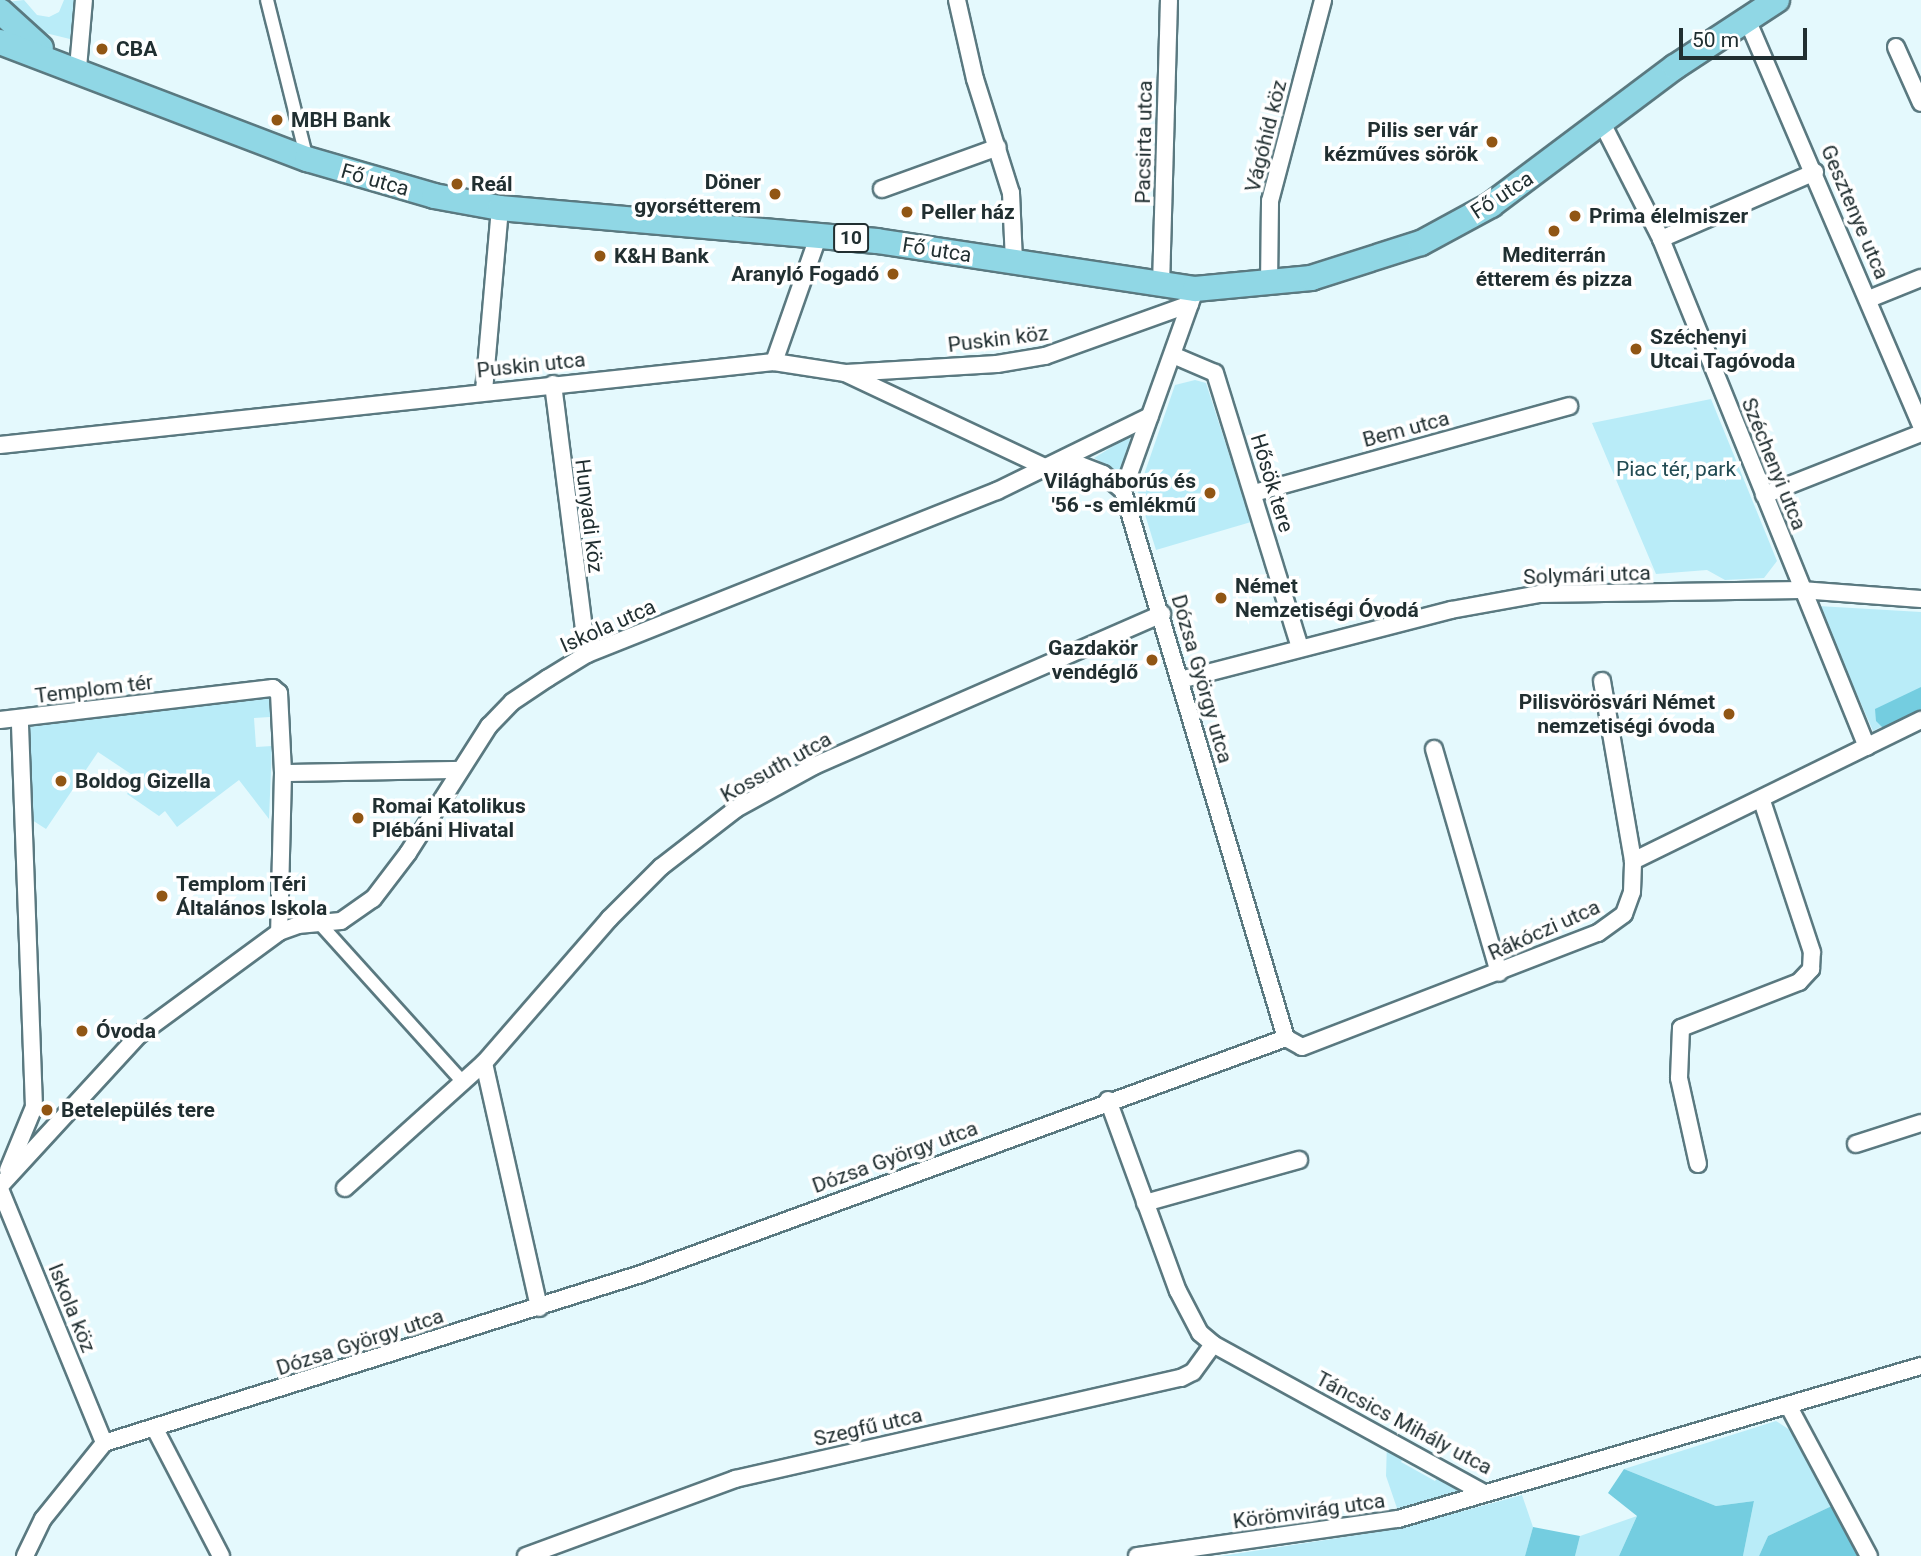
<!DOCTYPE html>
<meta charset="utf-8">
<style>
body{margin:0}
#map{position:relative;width:1921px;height:1556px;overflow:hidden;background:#e4f9fd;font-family:Roboto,sans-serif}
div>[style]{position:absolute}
.green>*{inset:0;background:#b9ecf8}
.forest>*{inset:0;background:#74cde0}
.roads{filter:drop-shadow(2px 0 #5a7980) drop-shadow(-2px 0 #5a7980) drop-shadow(0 2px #5a7980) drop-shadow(0 -2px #5a7980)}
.pedestrian>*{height:12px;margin:-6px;padding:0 6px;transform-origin:6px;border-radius:6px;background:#fff}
.minor>*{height:16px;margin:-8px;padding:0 8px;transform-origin:8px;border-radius:8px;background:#fff}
.primary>*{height:24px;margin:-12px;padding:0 12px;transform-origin:12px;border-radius:12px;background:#90d7e5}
.dots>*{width:19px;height:19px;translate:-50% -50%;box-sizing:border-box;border:4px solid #fff;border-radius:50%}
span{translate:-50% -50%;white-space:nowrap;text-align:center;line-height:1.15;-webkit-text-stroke:7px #fff;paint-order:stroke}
.shield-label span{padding:2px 5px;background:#fff;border:2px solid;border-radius:5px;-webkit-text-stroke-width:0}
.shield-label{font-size:19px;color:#212f31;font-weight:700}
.poi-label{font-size:21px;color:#212f31;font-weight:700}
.left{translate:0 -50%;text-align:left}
.right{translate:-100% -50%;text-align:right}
.street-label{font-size:21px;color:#212f31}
.park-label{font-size:21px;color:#214a52}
.scale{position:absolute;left:1679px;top:28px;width:128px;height:32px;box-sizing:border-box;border:4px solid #212f31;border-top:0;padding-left:9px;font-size:21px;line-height:24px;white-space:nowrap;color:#212f31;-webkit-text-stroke:5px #fff;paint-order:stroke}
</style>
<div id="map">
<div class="green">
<div style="clip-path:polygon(24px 0,37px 15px,49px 17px,59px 12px,64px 0,75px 0,70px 39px,33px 30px,7px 2px)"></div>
<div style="clip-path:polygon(1195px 380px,1206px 383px,1251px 522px,1156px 550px,1138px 492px,1175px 385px)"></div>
<div style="clip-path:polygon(1711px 399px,1777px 561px,1764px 578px,1725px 580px,1707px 570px,1656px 574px,1592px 423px)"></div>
<div style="clip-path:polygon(1128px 437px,1132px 441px,1119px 472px,1094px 458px)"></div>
<div style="clip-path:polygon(1818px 606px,1921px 612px,1921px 707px,1873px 731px)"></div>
<div style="clip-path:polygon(270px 698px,270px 717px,254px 718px,256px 747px,272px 746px,269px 819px,239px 780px,177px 827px,165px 811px,159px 816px,127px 794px,137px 778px,98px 752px,46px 829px,32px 820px,28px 727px)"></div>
<div style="clip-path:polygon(1776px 1421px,1799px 1436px,1836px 1504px,1768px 1536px,1759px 1556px,1743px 1556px,1754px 1501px,1716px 1506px,1624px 1469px)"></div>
<div style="clip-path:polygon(1387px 1442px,1406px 1453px,1401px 1462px,1435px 1481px,1441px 1472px,1478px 1493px,1400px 1517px,1386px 1476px)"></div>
<div style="clip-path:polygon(1522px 1495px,1533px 1527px,1525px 1556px,1221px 1556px,1397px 1529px)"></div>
<div style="clip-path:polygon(1637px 1516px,1619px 1556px,1575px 1556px,1580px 1536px)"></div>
</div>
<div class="forest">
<div style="clip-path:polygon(1921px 687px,1921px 713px,1885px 730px,1876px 721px,1875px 709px)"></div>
<div style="clip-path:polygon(1624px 1469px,1716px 1506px,1754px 1501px,1743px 1556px,1619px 1556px,1637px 1516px,1608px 1493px)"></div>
<div style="clip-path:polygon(1836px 1504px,1864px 1556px,1759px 1556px,1768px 1536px)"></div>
<div style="clip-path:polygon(1533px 1527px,1580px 1536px,1575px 1556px,1525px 1556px)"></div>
</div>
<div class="roads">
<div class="pedestrian">
<div style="left:267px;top:0;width:164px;rotate:75.9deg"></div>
<div style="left:321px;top:925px;width:213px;rotate:47.9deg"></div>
</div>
<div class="minor">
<div style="left:957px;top:0;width:81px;rotate:77.2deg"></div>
<div style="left:975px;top:79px;width:120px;rotate:72.5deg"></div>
<div style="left:1011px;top:193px;width:70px;rotate:87.5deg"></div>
<div style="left:1746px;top:17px;width:444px;rotate:66.8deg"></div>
<div style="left:1896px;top:47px;width:61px;rotate:65.9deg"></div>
<div style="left:78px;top:68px;width:68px;rotate:-85deg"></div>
<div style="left:1602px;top:123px;width:130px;rotate:63deg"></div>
<div style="left:1661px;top:239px;width:548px;rotate:67.93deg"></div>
<div style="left:882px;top:189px;width:123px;rotate:-19.9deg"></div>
<div style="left:1661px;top:239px;width:168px;rotate:-23.5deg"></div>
<div style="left:1269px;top:285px;width:84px;rotate:-89.3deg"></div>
<div style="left:1270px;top:201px;width:208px;rotate:-75.2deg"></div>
<div style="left:1161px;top:286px;width:286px;rotate:-88.4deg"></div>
<div style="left:1869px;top:299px;width:56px;rotate:-22deg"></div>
<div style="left:1175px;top:356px;width:43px;rotate:23deg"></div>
<div style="left:1215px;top:373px;width:288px;rotate:72.8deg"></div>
<div style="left:774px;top:362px;width:136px;rotate:-70.6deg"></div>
<div style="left:846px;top:373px;width:151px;rotate:-3.4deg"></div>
<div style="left:997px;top:364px;width:49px;rotate:-9.5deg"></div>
<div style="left:1045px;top:356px;width:154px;rotate:-19.7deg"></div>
<div style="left:553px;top:384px;width:272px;rotate:82.8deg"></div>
<div style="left:484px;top:391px;width:184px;rotate:-85deg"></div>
<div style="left:0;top:445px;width:778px;rotate:-6.12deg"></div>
<div style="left:774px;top:362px;width:72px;rotate:8.8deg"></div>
<div style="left:845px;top:373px;width:223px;rotate:25.2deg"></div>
<div style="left:1047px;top:468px;width:33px;rotate:-5deg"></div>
<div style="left:1080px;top:465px;width:25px;rotate:21deg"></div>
<div style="left:1103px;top:474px;width:26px;rotate:40deg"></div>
<div style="left:1123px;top:491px;width:571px;rotate:73.41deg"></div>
<div style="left:1123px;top:491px;width:205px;rotate:-70.3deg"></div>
<div style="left:1254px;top:493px;width:327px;rotate:-15.4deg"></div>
<div style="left:1764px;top:495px;width:169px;rotate:-21.5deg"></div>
<div style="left:1180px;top:680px;width:280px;rotate:-14.5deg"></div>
<div style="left:1451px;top:610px;width:89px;rotate:-10.3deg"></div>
<div style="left:1539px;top:594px;width:262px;rotate:-0.9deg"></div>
<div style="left:1801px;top:590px;width:120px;rotate:4.3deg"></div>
<div style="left:1602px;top:681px;width:183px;rotate:80.2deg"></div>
<div style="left:0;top:720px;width:275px;rotate:-6.7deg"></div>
<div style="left:273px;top:688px;width:8px;rotate:40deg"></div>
<div style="left:279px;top:693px;width:80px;rotate:87.1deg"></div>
<div style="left:283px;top:773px;width:159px;rotate:91.4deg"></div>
<div style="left:1434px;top:749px;width:233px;rotate:73.8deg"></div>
<div style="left:283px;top:773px;width:175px;rotate:-1deg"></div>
<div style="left:1286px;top:1038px;width:18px;rotate:29deg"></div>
<div style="left:1302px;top:1047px;width:317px;rotate:-21.1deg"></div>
<div style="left:1598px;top:933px;width:32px;rotate:-36deg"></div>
<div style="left:1624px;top:914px;width:23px;rotate:-70deg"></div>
<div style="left:1632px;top:892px;width:31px;rotate:-88deg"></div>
<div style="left:1633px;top:861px;width:321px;rotate:-26.1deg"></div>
<div style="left:484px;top:1063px;width:251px;rotate:77.3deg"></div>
<div style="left:1108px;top:1100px;width:203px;rotate:69.9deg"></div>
<div style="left:1178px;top:1291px;width:47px;rotate:62.4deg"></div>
<div style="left:1200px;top:1333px;width:17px;rotate:40deg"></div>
<div style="left:1213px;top:1344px;width:309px;rotate:28.8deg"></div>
<div style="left:1856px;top:1144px;width:68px;rotate:-17.9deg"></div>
<div style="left:1698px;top:1164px;width:88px;rotate:-102.5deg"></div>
<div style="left:1679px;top:1078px;width:50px;rotate:-87.7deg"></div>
<div style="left:1681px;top:1028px;width:127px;rotate:-21.3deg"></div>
<div style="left:1799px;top:982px;width:18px;rotate:-47deg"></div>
<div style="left:1811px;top:969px;width:17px;rotate:-87deg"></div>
<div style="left:1812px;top:952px;width:159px;rotate:-108.3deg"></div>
<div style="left:8px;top:1170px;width:68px;rotate:-67.6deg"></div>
<div style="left:34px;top:1107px;width:388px;rotate:-92.1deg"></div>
<div style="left:0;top:1186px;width:205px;rotate:-47.4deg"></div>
<div style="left:139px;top:1035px;width:174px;rotate:-36.3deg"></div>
<div style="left:279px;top:932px;width:20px;rotate:-20deg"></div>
<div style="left:298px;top:925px;width:43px;rotate:-5.3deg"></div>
<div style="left:341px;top:921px;width:39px;rotate:-35deg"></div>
<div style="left:373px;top:899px;width:58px;rotate:-52.7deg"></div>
<div style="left:408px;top:853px;width:151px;rotate:-57.5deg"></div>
<div style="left:489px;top:726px;width:33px;rotate:-46deg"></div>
<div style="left:512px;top:702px;width:43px;rotate:-33.7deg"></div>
<div style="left:548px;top:678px;width:46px;rotate:-31.6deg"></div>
<div style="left:587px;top:654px;width:441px;rotate:-21.7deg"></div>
<div style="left:997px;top:491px;width:170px;rotate:-26.1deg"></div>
<div style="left:345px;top:1188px;width:187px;rotate:-42deg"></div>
<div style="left:484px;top:1063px;width:191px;rotate:-49deg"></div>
<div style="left:609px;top:919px;width:74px;rotate:-45deg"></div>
<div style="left:661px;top:867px;width:95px;rotate:-37.7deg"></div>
<div style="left:736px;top:809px;width:89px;rotate:-28.9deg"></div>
<div style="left:814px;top:766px;width:380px;rotate:-23.6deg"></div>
<div style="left:0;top:1189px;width:274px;rotate:67.7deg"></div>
<div style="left:1145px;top:1203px;width:160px;rotate:-15.6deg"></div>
<div style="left:1788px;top:1405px;width:171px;rotate:61.8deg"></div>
<div style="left:155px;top:1429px;width:143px;rotate:62.5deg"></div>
<div style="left:25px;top:1556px;width:41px;rotate:-64.1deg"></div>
<div style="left:43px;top:1519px;width:97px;rotate:-51.2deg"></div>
<div style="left:104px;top:1443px;width:563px;rotate:-17.47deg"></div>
<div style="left:641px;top:1274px;width:687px;rotate:-20.1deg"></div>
<div style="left:526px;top:1556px;width:223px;rotate:-20.2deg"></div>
<div style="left:735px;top:1479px;width:457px;rotate:-12.8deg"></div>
<div style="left:1181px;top:1378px;width:13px;rotate:-27deg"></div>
<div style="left:1193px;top:1372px;width:34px;rotate:-54deg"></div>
<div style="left:1137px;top:1556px;width:264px;rotate:-8.1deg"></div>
<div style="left:1398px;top:1519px;width:545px;rotate:-16.31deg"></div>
</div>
<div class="primary">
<div style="left:0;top:11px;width:55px;rotate:42.1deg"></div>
<div style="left:0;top:42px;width:329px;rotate:20.9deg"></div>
<div style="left:307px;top:159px;width:132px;rotate:16.2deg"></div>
<div style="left:434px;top:196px;width:67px;rotate:10.3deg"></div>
<div style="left:500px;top:208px;width:378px;rotate:5deg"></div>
<div style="left:877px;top:241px;width:322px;rotate:8.6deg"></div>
<div style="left:1195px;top:289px;width:117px;rotate:-5.4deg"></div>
<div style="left:1311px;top:278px;width:115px;rotate:-17.7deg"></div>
<div style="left:1421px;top:243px;width:80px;rotate:-28.5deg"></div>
<div style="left:1491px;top:205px;width:230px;rotate:-36.9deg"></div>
<div style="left:1675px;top:67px;width:122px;rotate:-33.3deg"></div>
</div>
</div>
<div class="dots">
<div style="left:102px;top:49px;background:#915614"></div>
<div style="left:277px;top:120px;background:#915614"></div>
<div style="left:1492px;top:142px;background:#915614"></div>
<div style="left:457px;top:184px;background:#915614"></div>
<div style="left:775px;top:194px;background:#915614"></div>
<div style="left:907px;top:212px;background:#915614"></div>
<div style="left:1575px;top:216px;background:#915614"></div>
<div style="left:1554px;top:231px;background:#915614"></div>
<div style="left:600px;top:256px;background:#915614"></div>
<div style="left:893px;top:274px;background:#915614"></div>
<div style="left:1636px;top:349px;background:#915614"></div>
<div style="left:1210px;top:493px;background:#915614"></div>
<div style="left:1221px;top:598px;background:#915614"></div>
<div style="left:1152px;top:660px;background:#915614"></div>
<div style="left:1729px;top:714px;background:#915614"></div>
<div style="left:61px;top:781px;background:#915614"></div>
<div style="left:358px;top:818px;background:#915614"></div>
<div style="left:162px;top:896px;background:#915614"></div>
<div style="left:82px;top:1031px;background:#915614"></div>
<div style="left:47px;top:1110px;background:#915614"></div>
</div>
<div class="shield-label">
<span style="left:851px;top:238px">10</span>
</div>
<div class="poi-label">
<span class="left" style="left:116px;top:49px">CBA</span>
<span class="left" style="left:291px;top:120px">MBH Bank</span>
<span class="right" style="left:1478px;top:142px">Pilis ser vár<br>kézműves sörök</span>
<span class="right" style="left:761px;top:194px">Döner<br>gyorsétterem</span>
<span class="left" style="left:471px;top:184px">Reál</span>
<span class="left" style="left:921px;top:212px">Peller ház</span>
<span class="left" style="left:1589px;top:216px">Prima élelmiszer</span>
<span style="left:1554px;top:267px">Mediterrán<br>étterem és pizza</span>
<span class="left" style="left:614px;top:256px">K&amp;H Bank</span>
<span class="right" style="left:879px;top:274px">Aranyló Fogadó</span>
<span class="left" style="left:1650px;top:349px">Széchenyi<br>Utcai Tagóvoda</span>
<span class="right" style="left:1196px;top:493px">Világháborús és<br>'56 -s emlékmű</span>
<span class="left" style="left:1235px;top:598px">Német<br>Nemzetiségi Óvodá</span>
<span class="right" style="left:1138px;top:660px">Gazdakör<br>vendéglő</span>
<span class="right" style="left:1715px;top:714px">Pilisvörösvári Német<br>nemzetiségi óvoda</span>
<span class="left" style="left:75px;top:781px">Boldog Gizella</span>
<span class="left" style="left:372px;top:818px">Romai Katolikus<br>Plébáni Hivatal</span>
<span class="left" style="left:176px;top:896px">Templom Téri<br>Általános Iskola</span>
<span class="left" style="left:96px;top:1031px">Óvoda</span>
<span class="left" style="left:61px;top:1110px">Betelepülés tere</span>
</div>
<div class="street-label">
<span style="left:1266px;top:136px;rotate:-76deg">Vágóhíd köz</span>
<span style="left:1144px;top:142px;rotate:-89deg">Pacsirta utca</span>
<span style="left:375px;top:180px;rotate:16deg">Fő utca</span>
<span style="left:1502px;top:195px;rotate:-33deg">Fő utca</span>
<span style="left:1855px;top:212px;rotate:67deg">Gesztenye utca</span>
<span style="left:937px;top:250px;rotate:9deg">Fő utca</span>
<span style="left:998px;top:339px;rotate:-7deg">Puskin köz</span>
<span style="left:531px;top:365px;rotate:-6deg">Puskin utca</span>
<span style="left:1406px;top:429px;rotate:-15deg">Bem utca</span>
<span style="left:1774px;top:464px;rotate:68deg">Széchenyi utca</span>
<span style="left:1272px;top:483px;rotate:73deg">Hősök tere</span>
<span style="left:589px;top:516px;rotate:83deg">Hunyadi köz</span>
<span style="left:1587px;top:575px;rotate:-2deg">Solymári utca</span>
<span style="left:608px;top:626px;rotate:-24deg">Iskola utca</span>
<span style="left:1202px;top:679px;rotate:74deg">Dózsa György utca</span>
<span style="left:94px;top:689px;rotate:-7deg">Templom tér</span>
<span style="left:776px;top:767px;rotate:-29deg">Kossuth utca</span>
<span style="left:1544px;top:930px;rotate:-24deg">Rákóczi utca</span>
<span style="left:895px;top:1157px;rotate:-20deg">Dózsa György utca</span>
<span style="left:72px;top:1308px;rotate:68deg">Iskola köz</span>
<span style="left:360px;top:1342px;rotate:-18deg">Dózsa György utca</span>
<span style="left:1404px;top:1423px;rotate:28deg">Táncsics Mihály utca</span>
<span style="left:868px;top:1427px;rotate:-13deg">Szegfű utca</span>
<span style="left:1309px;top:1511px;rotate:-8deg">Körömvirág utca</span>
</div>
<div class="park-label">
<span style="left:1676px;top:469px">Piac tér, park</span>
</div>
<div class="scale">50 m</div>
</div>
